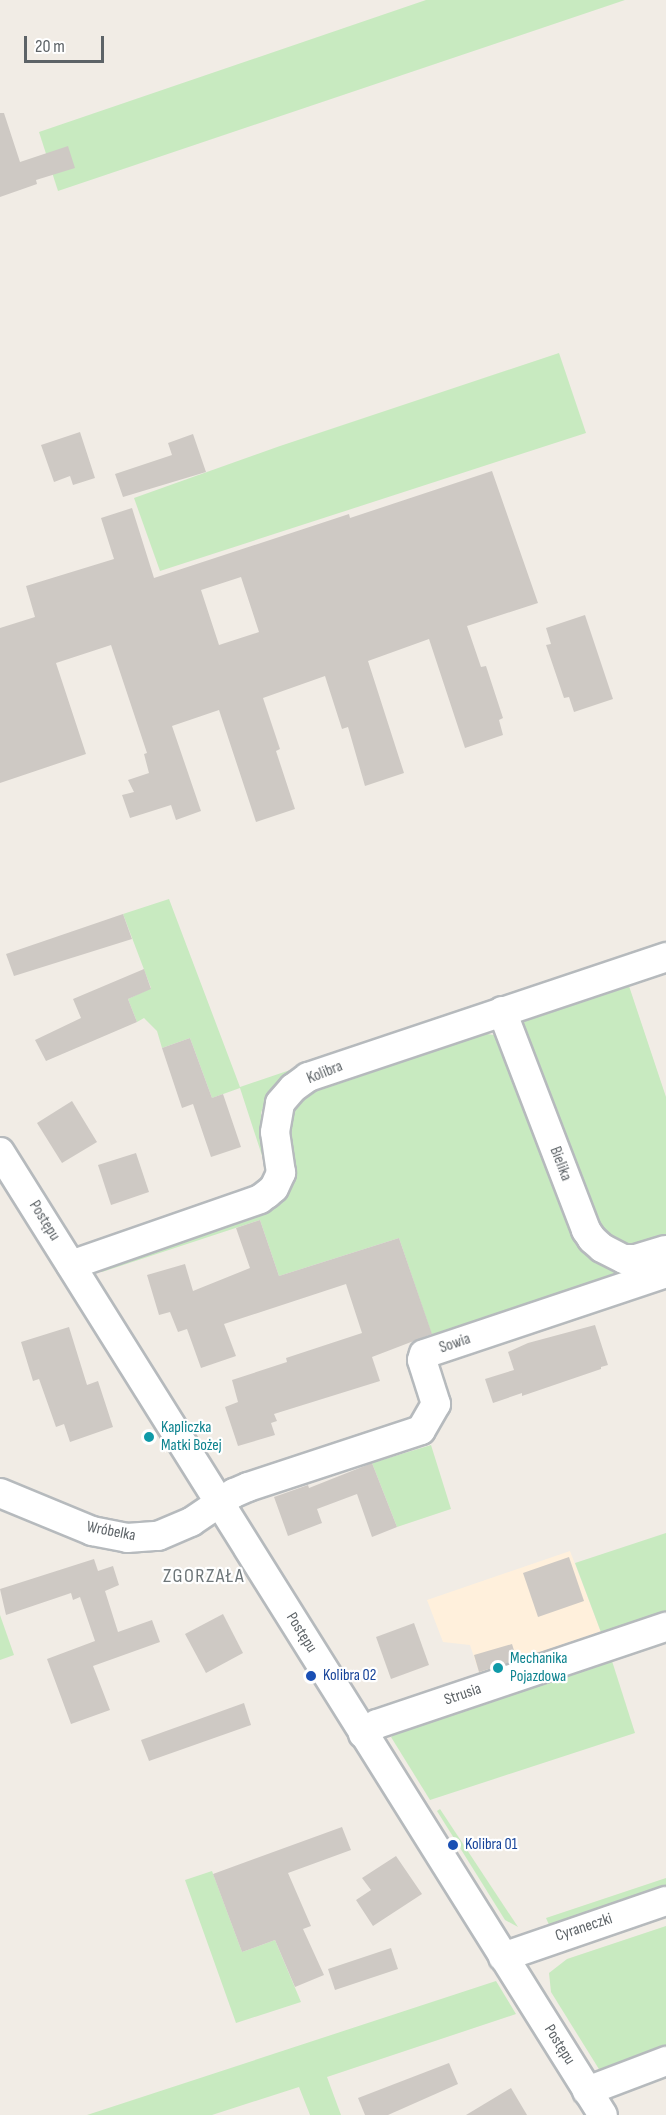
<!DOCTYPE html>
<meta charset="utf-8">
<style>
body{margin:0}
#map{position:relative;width:666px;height:2115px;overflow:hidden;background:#f1ece5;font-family:"Sofia Sans Condensed",sans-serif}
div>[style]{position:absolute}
.commercial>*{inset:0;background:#fff0dc}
.green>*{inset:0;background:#c8eac0}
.building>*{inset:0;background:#cec9c4}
.roads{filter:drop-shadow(2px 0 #b6babd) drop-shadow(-2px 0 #b6babd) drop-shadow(0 2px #b6babd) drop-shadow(0 -2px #b6babd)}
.minor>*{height:28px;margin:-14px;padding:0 14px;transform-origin:14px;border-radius:14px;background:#fff}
.dots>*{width:16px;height:16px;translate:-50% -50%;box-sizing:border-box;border:3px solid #fff;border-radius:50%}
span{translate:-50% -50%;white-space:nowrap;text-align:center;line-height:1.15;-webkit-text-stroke:4.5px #fff;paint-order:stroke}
.street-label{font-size:16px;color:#5d6367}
.culture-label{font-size:16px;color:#0d838f}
.left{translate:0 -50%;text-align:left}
.transit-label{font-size:16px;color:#164399}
.quarter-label{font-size:20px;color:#6e7679;letter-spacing:1.5px}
.scale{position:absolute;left:24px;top:36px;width:80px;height:27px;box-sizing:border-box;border:3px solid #5d6367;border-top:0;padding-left:8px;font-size:18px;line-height:21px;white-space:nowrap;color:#5d6367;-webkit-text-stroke:4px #fff;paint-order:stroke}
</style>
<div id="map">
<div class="commercial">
<div style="clip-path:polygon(570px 1551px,602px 1635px,480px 1675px,470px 1645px,443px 1642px,427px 1600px)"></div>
</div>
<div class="green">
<div style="clip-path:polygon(426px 0,625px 0,58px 191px,39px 132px)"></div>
<div style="clip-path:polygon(559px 353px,586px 433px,160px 571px,134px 498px,280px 446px)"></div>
<div style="clip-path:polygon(169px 899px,240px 1087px,296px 1068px,266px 1099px,261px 1113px,266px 1168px,240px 1088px,212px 1098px,190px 1038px,162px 1048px,157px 1031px,144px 1018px,137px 1022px,128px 999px,151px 988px,123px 914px)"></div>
<div style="clip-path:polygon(627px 980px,666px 1097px,666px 1242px,637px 1249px,616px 1243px,599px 1231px,520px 1026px,521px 1020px)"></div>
<div style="clip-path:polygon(474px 1032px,494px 1035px,504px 1043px,588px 1250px,627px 1271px,432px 1335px,399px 1238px,279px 1276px,260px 1220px,102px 1272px,101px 1269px,279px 1201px,289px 1191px,294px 1180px,286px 1141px,285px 1124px,300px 1095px)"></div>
<div style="clip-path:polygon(431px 1445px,451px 1509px,397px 1527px,372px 1463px)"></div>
<div style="clip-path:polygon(666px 1533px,666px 1613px,602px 1635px,575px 1563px)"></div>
<div style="clip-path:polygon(0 1615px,14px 1655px,0 1660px)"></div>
<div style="clip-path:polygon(612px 1661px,635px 1733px,430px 1800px,391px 1737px,407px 1726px)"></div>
<div style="clip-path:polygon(440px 1809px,518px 1927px,505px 1920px,437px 1811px)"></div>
<div style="clip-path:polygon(212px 1871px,242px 1952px,275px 1940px,301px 2002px,236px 2023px,185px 1880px)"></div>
<div style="clip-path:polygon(666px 1878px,666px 1889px,550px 1927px,546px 1918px)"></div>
<div style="clip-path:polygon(666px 1926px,666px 2051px,602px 2074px,551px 1992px,549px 1973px,567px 1959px)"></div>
<div style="clip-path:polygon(496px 1981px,516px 2014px,327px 2077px,341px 2115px,310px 2115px,299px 2087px,212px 2115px,87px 2115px)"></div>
</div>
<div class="building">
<div style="clip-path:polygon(0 113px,4px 113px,20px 162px,68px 146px,75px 168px,36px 180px,37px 184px,0 197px)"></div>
<div style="clip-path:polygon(80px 432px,95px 478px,73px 485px,70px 476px,54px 482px,41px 445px)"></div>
<div style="clip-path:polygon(193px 434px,206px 472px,123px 497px,115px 474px,172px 455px,168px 443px)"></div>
<div style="clip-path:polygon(evenodd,492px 471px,538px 603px,467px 626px,481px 667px,486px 666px,503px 718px,499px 720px,503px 735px,465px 748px,429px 639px,368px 661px,404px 773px,365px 786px,348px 727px,342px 729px,325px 676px,263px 698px,280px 749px,276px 751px,295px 809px,256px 822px,219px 710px,172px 726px,201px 811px,176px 820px,171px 805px,130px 818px,122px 795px,134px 792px,128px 780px,149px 773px,144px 754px,147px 753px,111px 645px,56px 663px,86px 754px,0 783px,0 628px,35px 617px,26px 586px,114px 559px,101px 518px,132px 508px,154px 578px,349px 514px,350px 518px,492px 471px,241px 577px,259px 632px,219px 645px,201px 590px,241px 577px)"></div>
<div style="clip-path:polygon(585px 615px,613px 699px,574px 712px,569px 697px,564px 698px,546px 645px,551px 644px,546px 628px)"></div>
<div style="clip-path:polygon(123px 914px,132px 939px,14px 976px,6px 954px)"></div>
<div style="clip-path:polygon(144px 969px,151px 989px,128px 999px,137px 1022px,46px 1061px,35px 1040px,81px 1018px,73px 999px)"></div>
<div style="clip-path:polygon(190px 1038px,212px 1098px,209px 1099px,223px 1094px,241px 1147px,211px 1157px,193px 1104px,182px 1108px,162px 1048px)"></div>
<div style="clip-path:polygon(72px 1101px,97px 1142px,62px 1163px,37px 1123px)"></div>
<div style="clip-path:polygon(136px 1153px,149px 1192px,111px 1205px,98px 1165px)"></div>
<div style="clip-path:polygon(260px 1220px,279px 1276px,399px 1238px,432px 1334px,372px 1357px,380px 1381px,274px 1414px,277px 1421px,271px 1423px,275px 1435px,238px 1446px,225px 1407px,238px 1402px,232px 1380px,287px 1362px,286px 1358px,362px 1333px,346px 1284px,224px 1324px,236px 1356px,201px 1368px,187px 1329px,178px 1332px,170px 1312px,159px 1315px,147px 1275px,185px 1264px,193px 1291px,250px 1268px,236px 1228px)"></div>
<div style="clip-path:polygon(595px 1325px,608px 1365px,601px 1367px,601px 1369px,522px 1396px,522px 1393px,493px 1403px,485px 1379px,514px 1370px,508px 1352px,528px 1343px)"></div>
<div style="clip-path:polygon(69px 1327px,87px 1385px,98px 1381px,113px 1427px,70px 1442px,64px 1424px,56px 1427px,39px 1379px,33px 1381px,21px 1342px)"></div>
<div style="clip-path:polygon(372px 1463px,397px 1527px,372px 1537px,357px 1494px,317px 1509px,322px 1523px,288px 1536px,274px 1497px,308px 1485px,309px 1488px)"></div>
<div style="clip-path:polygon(569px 1557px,584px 1601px,538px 1617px,523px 1573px)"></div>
<div style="clip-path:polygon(94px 1559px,98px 1571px,113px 1566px,119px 1585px,105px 1591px,118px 1632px,152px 1620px,160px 1642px,93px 1666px,110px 1710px,71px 1724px,47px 1659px,95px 1641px,80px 1597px,73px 1600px,71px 1593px,6px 1615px,0 1589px)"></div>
<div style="clip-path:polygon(223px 1614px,243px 1653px,206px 1673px,185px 1634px)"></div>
<div style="clip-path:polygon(414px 1623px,429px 1665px,391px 1679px,376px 1637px)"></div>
<div style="clip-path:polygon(512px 1644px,517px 1660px,479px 1672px,474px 1655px)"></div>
<div style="clip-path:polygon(244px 1703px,251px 1725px,149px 1761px,141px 1740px)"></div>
<div style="clip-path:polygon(342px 1827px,351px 1850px,288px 1873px,311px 1926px,303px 1929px,324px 1975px,295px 1987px,275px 1940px,242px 1952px,213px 1874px)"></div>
<div style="clip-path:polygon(396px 1856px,422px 1894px,373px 1926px,356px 1900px,371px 1890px,362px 1878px)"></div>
<div style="clip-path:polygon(391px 1948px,398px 1969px,335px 1990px,328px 1969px)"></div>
<div style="clip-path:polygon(449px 2063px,458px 2084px,388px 2115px,365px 2115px,358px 2098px)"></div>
<div style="clip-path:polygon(511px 2088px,527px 2115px,466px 2115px)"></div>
</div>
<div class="roads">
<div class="minor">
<div style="left:502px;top:1011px;width:235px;rotate:69deg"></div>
<div style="left:586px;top:1230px;width:11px;rotate:56deg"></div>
<div style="left:592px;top:1239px;width:13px;rotate:42deg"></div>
<div style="left:602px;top:1248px;width:25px;rotate:27deg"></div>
<div style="left:624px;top:1259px;width:12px"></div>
<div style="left:636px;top:1259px;width:31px;rotate:-17deg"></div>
<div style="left:0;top:1152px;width:1136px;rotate:57.95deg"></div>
<div style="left:71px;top:1265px;width:200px;rotate:-19.2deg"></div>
<div style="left:260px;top:1199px;width:9px;rotate:-36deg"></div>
<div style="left:267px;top:1194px;width:9px;rotate:-41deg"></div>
<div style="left:274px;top:1188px;width:17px;rotate:-65deg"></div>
<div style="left:281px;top:1173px;width:41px;rotate:-98.3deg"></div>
<div style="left:275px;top:1132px;width:29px;rotate:-80deg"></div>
<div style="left:280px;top:1103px;width:20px;rotate:-49deg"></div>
<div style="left:293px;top:1088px;width:19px;rotate:-36deg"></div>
<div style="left:308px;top:1077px;width:378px;rotate:-18.5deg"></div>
<div style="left:0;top:1493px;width:100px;rotate:22.4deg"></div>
<div style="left:92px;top:1531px;width:36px;rotate:11deg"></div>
<div style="left:127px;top:1538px;width:31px;rotate:-4deg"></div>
<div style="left:158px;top:1536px;width:36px;rotate:-23deg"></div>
<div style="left:191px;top:1522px;width:52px;rotate:-34deg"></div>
<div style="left:234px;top:1493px;width:15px;rotate:-23deg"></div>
<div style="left:248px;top:1487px;width:182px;rotate:-18.2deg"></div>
<div style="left:421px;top:1430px;width:30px;rotate:-60deg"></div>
<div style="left:436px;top:1404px;width:46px;rotate:-107.7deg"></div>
<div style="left:422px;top:1360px;width:6px;rotate:-72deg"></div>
<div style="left:424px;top:1354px;width:255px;rotate:-18.5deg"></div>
<div style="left:363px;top:1734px;width:17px;rotate:-36deg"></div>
<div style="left:377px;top:1724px;width:305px;rotate:-18.6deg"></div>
<div style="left:503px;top:1957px;width:172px;rotate:-19deg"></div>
<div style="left:587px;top:2091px;width:85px;rotate:-20.8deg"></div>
</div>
</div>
<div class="dots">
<div style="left:149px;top:1437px;background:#0f9aa8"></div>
<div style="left:498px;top:1668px;background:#0f9aa8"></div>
<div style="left:311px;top:1676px;background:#1a4fb4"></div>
<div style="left:453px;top:1845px;background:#1a4fb4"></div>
</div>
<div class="street-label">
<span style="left:325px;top:1073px;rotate:-22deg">Kolibra</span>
<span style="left:560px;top:1164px;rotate:69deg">Bielika</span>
<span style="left:44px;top:1221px;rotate:58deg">Postępu</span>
<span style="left:455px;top:1344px;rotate:-19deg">Sowia</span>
<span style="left:111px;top:1532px;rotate:11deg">Wróbelka</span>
<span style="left:301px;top:1633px;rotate:58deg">Postępu</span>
<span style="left:463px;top:1695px;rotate:-19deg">Strusia</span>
<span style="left:584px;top:1928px;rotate:-18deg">Cyraneczki</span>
<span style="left:559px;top:2045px;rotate:58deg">Postępu</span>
</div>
<div class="culture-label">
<span class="left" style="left:161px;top:1437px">Kapliczka<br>Matki Bożej</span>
<span class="left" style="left:510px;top:1668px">Mechanika<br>Pojazdowa</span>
</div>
<div class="transit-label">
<span class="left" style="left:323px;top:1676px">Kolibra 02</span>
<span class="left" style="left:465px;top:1845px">Kolibra 01</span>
</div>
<div class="quarter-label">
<span style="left:204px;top:1576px">ZGORZAŁA</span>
</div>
<div class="scale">20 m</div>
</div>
